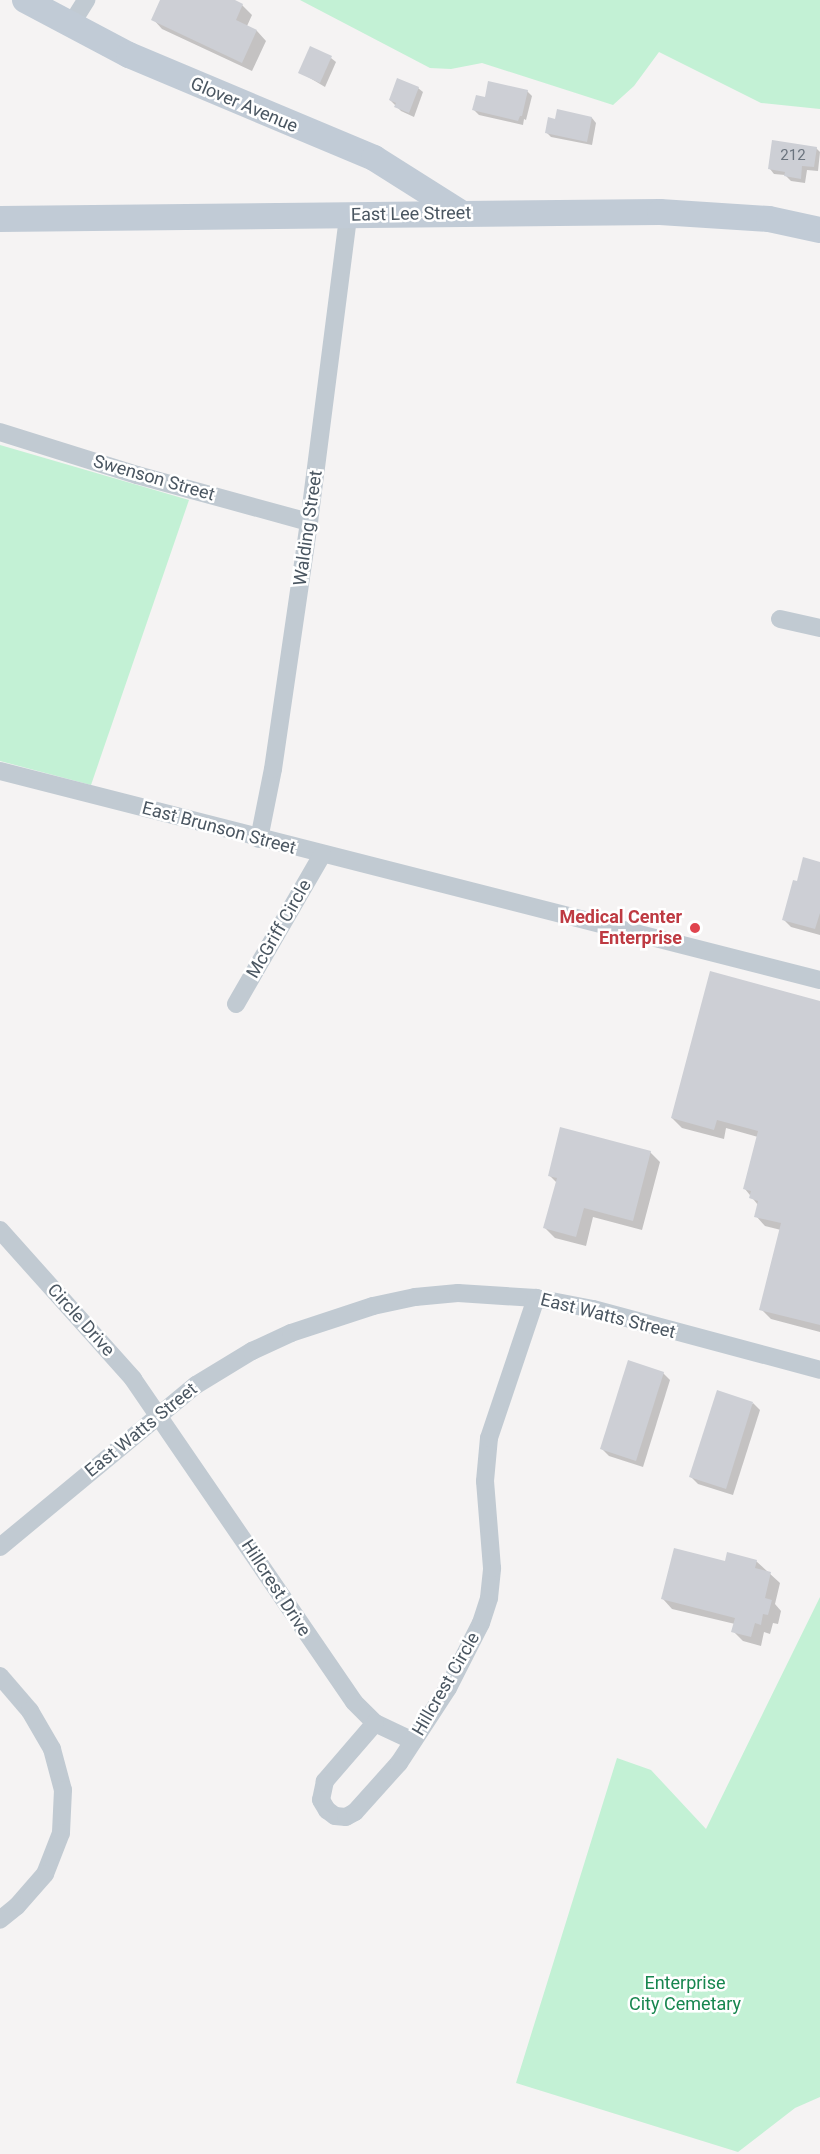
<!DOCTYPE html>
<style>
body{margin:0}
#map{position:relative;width:820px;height:2154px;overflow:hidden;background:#f5f3f3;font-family:Roboto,sans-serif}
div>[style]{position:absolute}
.green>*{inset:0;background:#c3f1d5}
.shadow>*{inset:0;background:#0003}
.building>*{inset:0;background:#cdcfd5}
.street>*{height:18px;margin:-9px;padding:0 9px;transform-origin:9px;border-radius:9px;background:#c1cad2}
.secondary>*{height:26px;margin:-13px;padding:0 13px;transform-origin:13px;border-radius:13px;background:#c1cbd6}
.dots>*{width:16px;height:16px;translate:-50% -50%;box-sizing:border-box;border:3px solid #fff;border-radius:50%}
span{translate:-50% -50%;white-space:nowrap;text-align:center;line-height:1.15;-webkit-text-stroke:5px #fff;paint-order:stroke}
.number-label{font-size:15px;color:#6b747e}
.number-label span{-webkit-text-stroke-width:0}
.street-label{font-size:18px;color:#4a5661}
.health-label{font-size:18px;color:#be3a42;font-weight:700}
.right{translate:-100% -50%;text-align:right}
.park-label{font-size:18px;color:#17864f}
</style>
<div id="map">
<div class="green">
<div style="clip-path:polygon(300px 0,820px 0,820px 109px,761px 103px,659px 52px,634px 86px,613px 105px,482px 63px,451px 69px,430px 68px)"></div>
<div style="clip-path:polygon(0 445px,189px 500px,91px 785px,0 761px)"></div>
<div style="clip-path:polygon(820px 1597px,820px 2097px,795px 2108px,738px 2152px,516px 2083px,617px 1758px,651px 1770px,706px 1829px)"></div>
</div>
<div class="shadow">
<div style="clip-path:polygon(162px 0,232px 0,242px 5px,252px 15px,247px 26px,257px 31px,266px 41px,252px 71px,162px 29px,153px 19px)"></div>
<div style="clip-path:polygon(331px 58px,336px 62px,325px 87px,300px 72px)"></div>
<div style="clip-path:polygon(418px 88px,423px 92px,414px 117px,401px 111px,390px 100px)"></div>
<div style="clip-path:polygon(527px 91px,532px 96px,526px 120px,524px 119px,523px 125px,479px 115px,474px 110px,486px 99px)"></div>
<div style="clip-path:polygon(592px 118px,596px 123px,592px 145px,551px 137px,547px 133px,557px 120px)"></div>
<div style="clip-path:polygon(816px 148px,820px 152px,818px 171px,807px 170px,805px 183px,791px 181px,785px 175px,774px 174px,770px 169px)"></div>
<div style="clip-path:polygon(820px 863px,820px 935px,791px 927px,784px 920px,798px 882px)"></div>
<div style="clip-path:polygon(820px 1003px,820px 1332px,771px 1319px,761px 1309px,781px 1230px,765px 1226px,756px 1216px,758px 1205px,745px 1189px,758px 1137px,726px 1128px,724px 1139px,682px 1128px,672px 1118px)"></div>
<div style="clip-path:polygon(650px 1152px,660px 1162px,642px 1230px,593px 1217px,586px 1246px,555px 1238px,545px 1228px,557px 1183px,549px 1175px)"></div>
<div style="clip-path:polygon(663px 1373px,670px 1380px,643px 1467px,609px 1456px,602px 1449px)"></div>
<div style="clip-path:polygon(753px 1403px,760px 1410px,733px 1495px,698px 1484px,691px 1477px)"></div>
<div style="clip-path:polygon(756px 1561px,780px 1583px,775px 1604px,781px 1611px,778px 1624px,773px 1623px,770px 1634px,764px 1632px,761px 1646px,743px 1641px,733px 1631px,735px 1624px,672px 1609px,663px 1599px,726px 1562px)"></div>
</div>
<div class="building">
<div style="clip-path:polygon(160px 0,235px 0,243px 4px,236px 20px,257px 30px,242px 63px,151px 20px)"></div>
<div style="clip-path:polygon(310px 46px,332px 56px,320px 83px,298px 73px)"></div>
<div style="clip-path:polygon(397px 78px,419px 87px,409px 113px,394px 107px,396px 103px,389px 100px)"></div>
<div style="clip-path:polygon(488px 81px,528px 90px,522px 116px,520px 116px,518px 121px,472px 110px,476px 95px,485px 97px)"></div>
<div style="clip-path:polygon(557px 109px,592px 117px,587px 142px,545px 133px,548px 117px,555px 119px)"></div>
<div style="clip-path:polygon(772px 140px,817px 147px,814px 167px,802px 166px,801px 179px,784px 176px,785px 172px,768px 169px)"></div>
<div style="clip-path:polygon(803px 857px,820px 862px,820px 913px,815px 929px,782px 920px,793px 880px,797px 881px)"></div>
<div style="clip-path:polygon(710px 971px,820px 1001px,820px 1325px,759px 1310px,781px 1223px,754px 1217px,758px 1201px,749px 1198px,751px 1191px,743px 1189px,758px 1131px,717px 1120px,714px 1130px,671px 1118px)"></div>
<div style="clip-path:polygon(560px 1127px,651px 1151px,633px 1221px,584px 1208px,576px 1237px,543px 1228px,557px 1178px,548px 1176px)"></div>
<div style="clip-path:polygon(628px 1360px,664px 1372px,636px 1461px,600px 1449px)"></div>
<div style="clip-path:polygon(717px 1390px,753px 1402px,726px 1489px,689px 1477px)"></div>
<div style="clip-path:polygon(674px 1548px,725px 1561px,727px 1552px,757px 1560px,755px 1568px,771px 1572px,765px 1598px,772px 1600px,768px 1615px,763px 1614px,761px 1625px,755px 1623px,751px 1637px,731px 1632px,735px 1618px,661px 1599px)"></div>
</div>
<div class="street">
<div style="left:70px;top:26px;width:31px;rotate:-58deg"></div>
<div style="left:0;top:432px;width:144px;rotate:17.4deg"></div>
<div style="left:137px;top:475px;width:178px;rotate:15.3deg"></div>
<div style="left:780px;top:619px;width:41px;rotate:12.7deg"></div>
<div style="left:0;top:771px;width:846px;rotate:14.3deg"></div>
<div style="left:259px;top:839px;width:71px;rotate:-78.7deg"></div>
<div style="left:273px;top:769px;width:250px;rotate:-81.7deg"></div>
<div style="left:309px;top:522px;width:308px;rotate:-82.7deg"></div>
<div style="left:236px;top:1004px;width:172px;rotate:-60deg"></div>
<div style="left:0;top:1230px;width:200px;rotate:48.2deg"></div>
<div style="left:133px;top:1379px;width:391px;rotate:55.6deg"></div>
<div style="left:354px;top:1702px;width:30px;rotate:45deg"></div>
<div style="left:375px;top:1723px;width:42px;rotate:25.3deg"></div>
<div style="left:0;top:1547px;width:254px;rotate:-39.6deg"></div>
<div style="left:196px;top:1385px;width:66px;rotate:-31.3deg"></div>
<div style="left:252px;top:1351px;width:43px;rotate:-24.8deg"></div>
<div style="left:291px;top:1333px;width:86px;rotate:-18.2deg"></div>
<div style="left:373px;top:1306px;width:43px;rotate:-12.1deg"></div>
<div style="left:415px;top:1297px;width:43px;rotate:-5.3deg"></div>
<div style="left:458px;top:1293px;width:78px;rotate:3.7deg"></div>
<div style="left:536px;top:1298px;width:58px;rotate:10.9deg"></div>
<div style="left:593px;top:1309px;width:235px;rotate:15deg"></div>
<div style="left:0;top:1676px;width:46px;rotate:49.4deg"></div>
<div style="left:30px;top:1711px;width:44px;rotate:59.9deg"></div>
<div style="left:52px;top:1749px;width:42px;rotate:75deg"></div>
<div style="left:63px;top:1790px;width:43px;rotate:92.7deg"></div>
<div style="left:61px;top:1833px;width:44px;rotate:111.3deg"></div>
<div style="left:45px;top:1874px;width:43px;rotate:131.2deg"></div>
<div style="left:17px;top:1906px;width:22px;rotate:141deg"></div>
<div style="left:375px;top:1723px;width:77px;rotate:130.8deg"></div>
<div style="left:325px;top:1781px;width:19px;rotate:102deg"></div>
<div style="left:321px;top:1800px;width:12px;rotate:59deg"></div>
<div style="left:327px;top:1810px;width:10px;rotate:37deg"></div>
<div style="left:335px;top:1816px;width:11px;rotate:5deg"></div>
<div style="left:346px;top:1817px;width:10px;rotate:-29deg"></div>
<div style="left:355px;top:1812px;width:66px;rotate:-48.1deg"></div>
<div style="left:399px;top:1763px;width:90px;rotate:-56.8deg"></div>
<div style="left:448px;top:1688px;width:73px;rotate:-63.1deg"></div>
<div style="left:481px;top:1623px;width:26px;rotate:-72deg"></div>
<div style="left:489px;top:1598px;width:30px;rotate:-84deg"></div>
<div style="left:492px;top:1568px;width:87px;rotate:-94.6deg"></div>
<div style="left:485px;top:1481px;width:43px;rotate:-84.7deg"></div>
<div style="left:489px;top:1438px;width:148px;rotate:-71.4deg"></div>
</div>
<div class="secondary">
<div style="left:25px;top:0;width:118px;rotate:27.9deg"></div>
<div style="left:129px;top:55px;width:266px;rotate:22.8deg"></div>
<div style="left:374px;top:158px;width:103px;rotate:32.3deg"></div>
<div style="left:0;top:219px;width:660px;rotate:-0.61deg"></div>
<div style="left:660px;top:212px;width:109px;rotate:3.7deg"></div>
<div style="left:769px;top:219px;width:52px;rotate:12.2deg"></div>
</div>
<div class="dots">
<div style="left:695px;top:928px;background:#e0444e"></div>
</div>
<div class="number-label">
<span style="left:793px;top:156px">212</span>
</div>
<div class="street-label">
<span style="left:244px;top:105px;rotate:23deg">Glover Avenue</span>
<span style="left:411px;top:214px;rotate:-1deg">East Lee Street</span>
<span style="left:154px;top:478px;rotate:16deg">Swenson Street</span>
<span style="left:308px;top:528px;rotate:-82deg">Walding Street</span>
<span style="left:219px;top:828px;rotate:15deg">East Brunson Street</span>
<span style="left:279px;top:929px;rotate:-60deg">McGriff Circle</span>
<span style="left:608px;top:1316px;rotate:14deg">East Watts Street</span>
<span style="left:81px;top:1320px;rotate:48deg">Circle Drive</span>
<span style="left:141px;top:1430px;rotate:-39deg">East Watts Street</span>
<span style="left:276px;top:1588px;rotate:57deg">Hillcrest Drive</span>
<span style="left:446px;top:1684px;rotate:-60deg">Hillcrest Circle</span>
</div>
<div class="health-label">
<span class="right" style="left:682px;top:928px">Medical Center<br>Enterprise</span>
</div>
<div class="park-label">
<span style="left:685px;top:1994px">Enterprise<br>City Cemetary</span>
</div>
</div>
